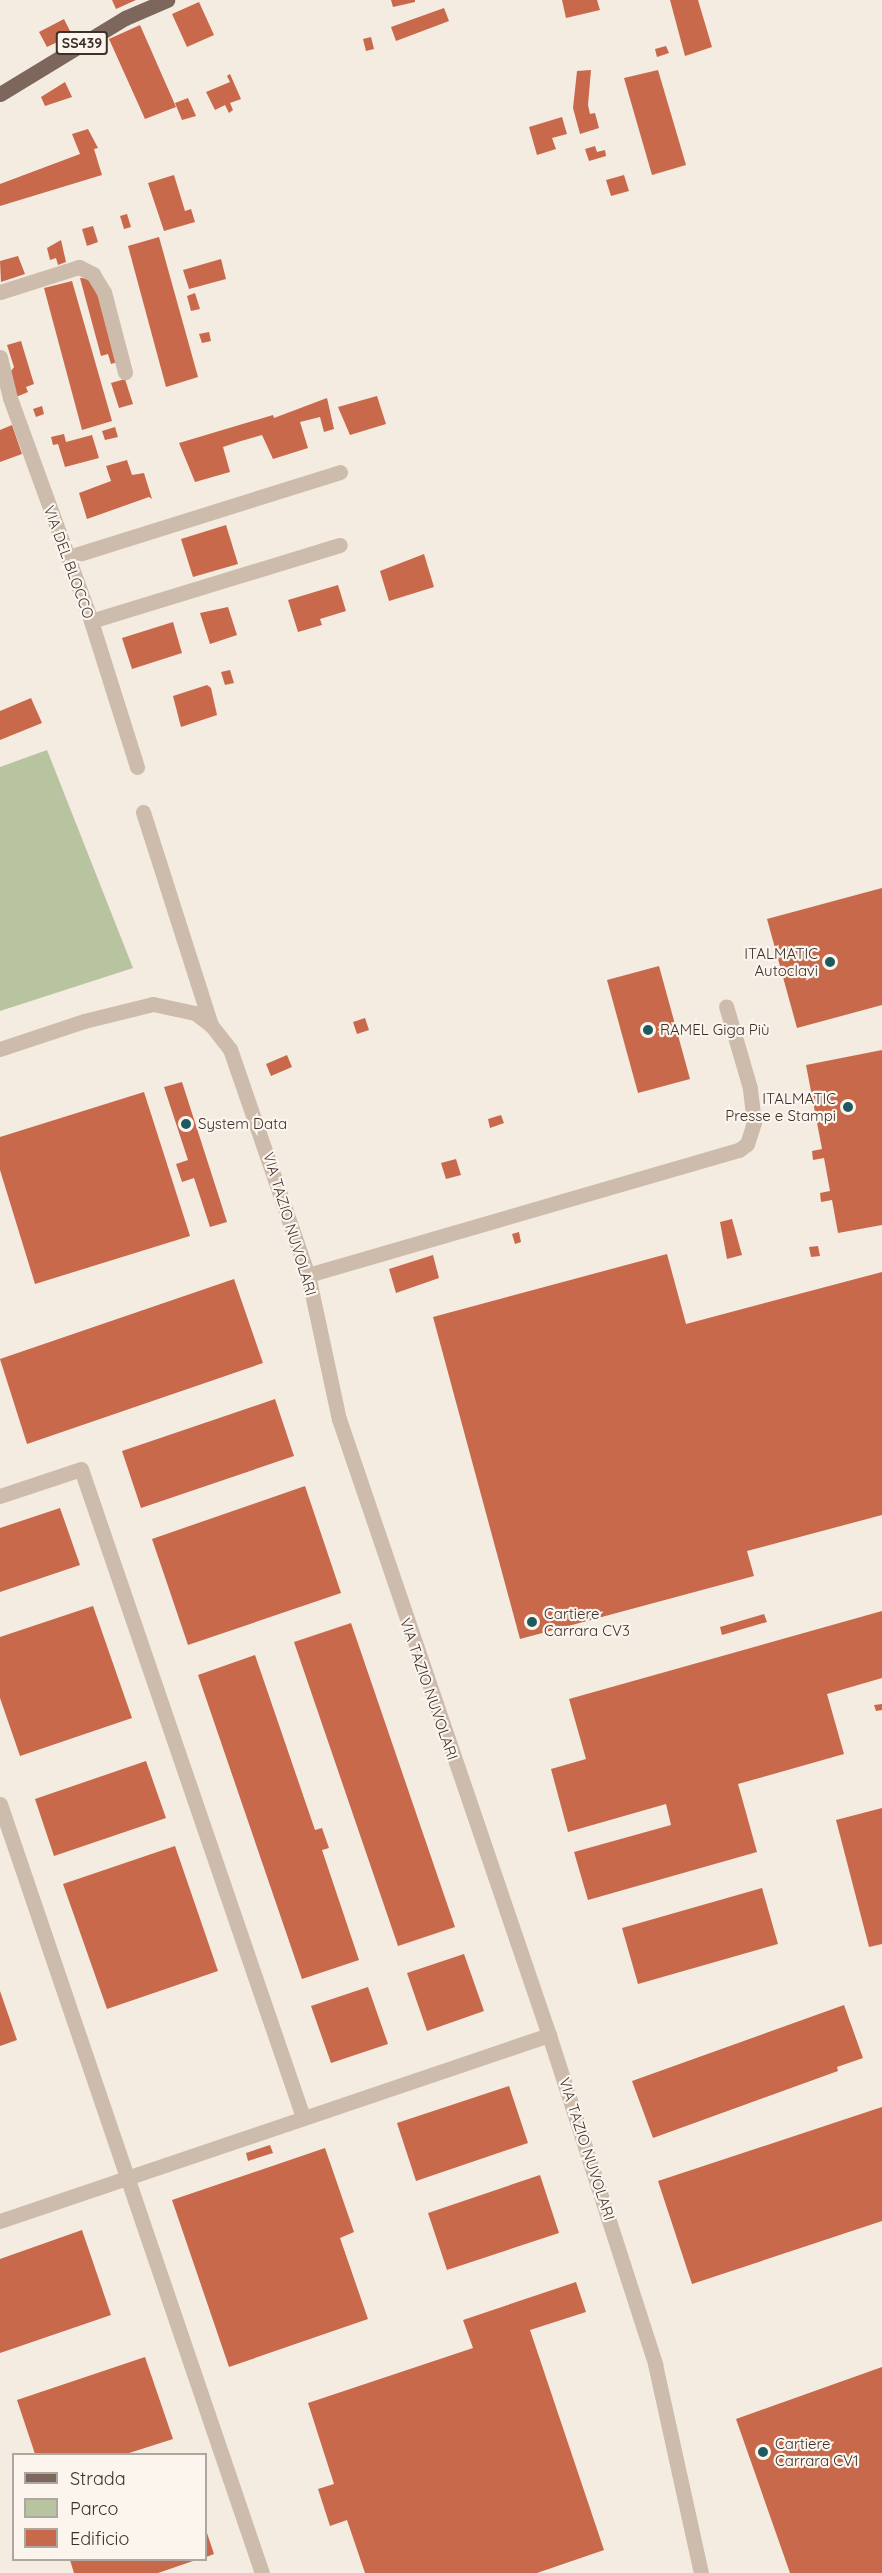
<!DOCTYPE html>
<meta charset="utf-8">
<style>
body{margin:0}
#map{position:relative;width:882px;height:2573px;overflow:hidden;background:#f4ebe1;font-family:Quicksand,sans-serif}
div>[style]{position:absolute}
.green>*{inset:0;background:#b8c4a0}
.building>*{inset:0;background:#c8694b}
.street>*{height:15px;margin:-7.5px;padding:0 7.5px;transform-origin:7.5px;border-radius:7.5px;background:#cdbbac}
.primary>*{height:15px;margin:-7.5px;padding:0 7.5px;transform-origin:7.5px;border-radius:7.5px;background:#7d675c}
.dots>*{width:16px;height:16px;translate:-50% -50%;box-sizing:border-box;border:3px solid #fbf5ee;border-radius:50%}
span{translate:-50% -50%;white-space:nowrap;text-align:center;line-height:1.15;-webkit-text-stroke:4.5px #fbf5ee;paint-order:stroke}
.shield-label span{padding:2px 4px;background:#fbf5ee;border:2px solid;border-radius:4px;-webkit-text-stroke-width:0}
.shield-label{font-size:14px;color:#3b302b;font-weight:700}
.street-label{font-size:15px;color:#3b302b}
.poi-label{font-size:15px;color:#3b302b}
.right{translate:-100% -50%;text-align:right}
.left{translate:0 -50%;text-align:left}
.legend{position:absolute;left:12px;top:2453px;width:195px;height:108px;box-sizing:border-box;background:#fbf5ee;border:2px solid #aea6a0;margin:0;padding:8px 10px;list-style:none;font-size:18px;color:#3b302b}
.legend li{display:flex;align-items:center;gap:12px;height:30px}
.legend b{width:30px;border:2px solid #aea6a0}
</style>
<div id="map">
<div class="green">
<div style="clip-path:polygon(47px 750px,133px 968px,0 1011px,0 767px)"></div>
</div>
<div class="building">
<div style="clip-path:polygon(112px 0,136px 0,116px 9px)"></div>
<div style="clip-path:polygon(391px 0,415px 0,415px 2px,393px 7px)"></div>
<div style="clip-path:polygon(562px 0,597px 0,600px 10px,566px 18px)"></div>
<div style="clip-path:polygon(670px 0,698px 0,712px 47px,685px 56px)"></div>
<div style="clip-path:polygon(199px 2px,214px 35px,187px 47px,172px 14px)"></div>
<div style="clip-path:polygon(444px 8px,449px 21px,396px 41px,391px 27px)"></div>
<div style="clip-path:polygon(64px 19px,72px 35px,47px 47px,39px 32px)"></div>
<div style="clip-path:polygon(140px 25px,176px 107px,145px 119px,109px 39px)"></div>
<div style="clip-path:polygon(371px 37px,374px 49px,366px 51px,363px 39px)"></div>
<div style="clip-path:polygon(666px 46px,669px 53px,657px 57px,655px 49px)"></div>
<div style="clip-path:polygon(591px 70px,588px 105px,590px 114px,595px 113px,599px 128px,580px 134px,573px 108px,577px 71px)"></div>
<div style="clip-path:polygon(658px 70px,686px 165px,652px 175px,624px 78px)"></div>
<div style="clip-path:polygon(230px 74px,241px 99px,230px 103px,233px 110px,229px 113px,225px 105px,215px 110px,206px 92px,230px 82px,227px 76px)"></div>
<div style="clip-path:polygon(65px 82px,72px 97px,45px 106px,41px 97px)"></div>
<div style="clip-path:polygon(188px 98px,196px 116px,182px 120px,175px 103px)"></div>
<div style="clip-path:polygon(562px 117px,567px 134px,552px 138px,556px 149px,537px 155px,529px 127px)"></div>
<div style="clip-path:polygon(88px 129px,98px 148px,94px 149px,102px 175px,0 206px,0 184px,80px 154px,72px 134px)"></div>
<div style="clip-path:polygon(595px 146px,597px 152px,605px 150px,606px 156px,589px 161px,585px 149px)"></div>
<div style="clip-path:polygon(174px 175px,185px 211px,191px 209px,195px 222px,164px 231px,148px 183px)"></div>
<div style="clip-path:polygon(624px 175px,629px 191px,611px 196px,606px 180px)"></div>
<div style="clip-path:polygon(127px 214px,131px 227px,124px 229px,120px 216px)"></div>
<div style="clip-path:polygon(93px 226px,98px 242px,87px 246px,82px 229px)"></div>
<div style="clip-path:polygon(159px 237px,198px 377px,166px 387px,128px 246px)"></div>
<div style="clip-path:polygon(61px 240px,66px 262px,58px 265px,56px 258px,50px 260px,47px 248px)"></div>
<div style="clip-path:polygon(18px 256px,25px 274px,1px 282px,0 261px)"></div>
<div style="clip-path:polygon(221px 259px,226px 279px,189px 289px,183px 270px)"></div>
<div style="clip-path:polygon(80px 278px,95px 279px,120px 361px,111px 364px,108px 354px,101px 356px)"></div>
<div style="clip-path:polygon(72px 281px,112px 421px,82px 430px,44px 288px)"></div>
<div style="clip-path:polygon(195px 293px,200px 309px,191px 311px,187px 296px)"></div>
<div style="clip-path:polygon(209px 332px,211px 341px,202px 343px,199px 334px)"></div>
<div style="clip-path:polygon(21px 341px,34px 384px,26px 387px,28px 392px,16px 397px,9px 374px,14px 367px,7px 345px)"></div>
<div style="clip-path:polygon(125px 379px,133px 404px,119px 408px,111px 383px)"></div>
<div style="clip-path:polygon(377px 396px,386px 424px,350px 435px,338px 407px)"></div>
<div style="clip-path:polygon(327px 398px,334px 429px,324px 432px,320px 417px,300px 422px,308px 448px,273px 459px,262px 435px,241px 441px,223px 447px,230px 472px,195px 482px,179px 443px,273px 415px,274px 418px)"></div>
<div style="clip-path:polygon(42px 406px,44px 414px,36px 417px,33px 409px)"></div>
<div style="clip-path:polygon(12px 425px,22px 454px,0 462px,0 430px)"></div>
<div style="clip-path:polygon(115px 427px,118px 437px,105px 440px,102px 431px)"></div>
<div style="clip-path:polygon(64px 434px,66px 442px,92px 435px,99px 458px,65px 467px,58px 444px,53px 445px,51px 437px)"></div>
<div style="clip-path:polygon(127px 460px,132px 475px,144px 473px,152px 499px,149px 497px,87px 519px,79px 493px,111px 481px,106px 466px)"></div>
<div style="clip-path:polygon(226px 525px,238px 564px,193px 577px,181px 539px)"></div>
<div style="clip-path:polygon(424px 554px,434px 587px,389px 601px,380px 571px)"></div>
<div style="clip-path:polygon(338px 585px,346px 611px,320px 619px,322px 625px,298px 632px,288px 600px)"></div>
<div style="clip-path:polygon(228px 607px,237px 635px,210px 644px,200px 613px)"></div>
<div style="clip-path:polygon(173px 622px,182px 653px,132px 669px,122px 638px)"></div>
<div style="clip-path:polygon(230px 670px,234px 683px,225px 685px,221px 672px)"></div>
<div style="clip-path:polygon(207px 685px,211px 688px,217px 715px,181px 727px,173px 696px)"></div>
<div style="clip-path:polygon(31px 698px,42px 723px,0 740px,0 711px)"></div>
<div style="clip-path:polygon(882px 888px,882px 1005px,797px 1028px,767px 919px)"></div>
<div style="clip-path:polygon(659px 966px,690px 1079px,638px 1093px,607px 980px)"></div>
<div style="clip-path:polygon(365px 1018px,369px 1030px,357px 1034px,353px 1022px)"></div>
<div style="clip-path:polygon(882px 1050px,882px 1225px,838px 1233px,832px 1200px,821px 1202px,820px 1193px,830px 1191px,824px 1158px,813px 1160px,812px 1151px,822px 1149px,806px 1065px)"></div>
<div style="clip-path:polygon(287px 1055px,292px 1067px,271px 1076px,266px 1064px)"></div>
<div style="clip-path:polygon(182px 1082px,227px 1222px,210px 1227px,194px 1178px,182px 1182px,176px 1164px,188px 1160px,164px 1087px)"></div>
<div style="clip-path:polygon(144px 1092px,190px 1236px,35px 1284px,0 1170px,0 1137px)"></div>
<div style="clip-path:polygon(501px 1115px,504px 1123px,490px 1128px,488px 1119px)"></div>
<div style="clip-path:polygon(456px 1159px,461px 1175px,446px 1179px,441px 1163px)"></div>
<div style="clip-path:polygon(732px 1219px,742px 1255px,727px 1259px,720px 1222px)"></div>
<div style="clip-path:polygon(519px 1232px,521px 1242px,515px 1244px,512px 1234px)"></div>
<div style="clip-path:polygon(818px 1246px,820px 1256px,811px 1257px,809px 1247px)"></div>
<div style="clip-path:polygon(667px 1254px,686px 1324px,882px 1272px,882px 1515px,747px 1551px,754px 1576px,520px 1639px,433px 1317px)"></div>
<div style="clip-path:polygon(433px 1255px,439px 1278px,396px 1293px,389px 1269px)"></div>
<div style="clip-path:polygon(234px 1279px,263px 1363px,27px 1444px,0 1359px)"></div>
<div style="clip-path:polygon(275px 1399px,294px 1456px,141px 1508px,122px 1451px)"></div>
<div style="clip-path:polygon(305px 1486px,341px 1593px,188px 1645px,152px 1539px)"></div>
<div style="clip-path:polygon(60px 1508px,80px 1565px,0 1592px,0 1528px)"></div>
<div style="clip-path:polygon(93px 1606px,132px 1718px,20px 1756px,0 1698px,0 1637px)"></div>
<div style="clip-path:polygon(882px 1611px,882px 1678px,827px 1694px,844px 1754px,738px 1784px,757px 1852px,588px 1900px,574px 1852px,671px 1825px,666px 1804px,568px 1832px,551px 1769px,586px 1759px,569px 1699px)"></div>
<div style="clip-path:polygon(764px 1614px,767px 1622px,722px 1635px,720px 1627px)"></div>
<div style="clip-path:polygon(351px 1623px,455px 1927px,398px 1946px,294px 1642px)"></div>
<div style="clip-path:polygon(255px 1655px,315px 1830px,322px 1828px,329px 1848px,322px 1850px,359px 1960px,302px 1979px,198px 1675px)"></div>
<div style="clip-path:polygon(882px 1704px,882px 1710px,876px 1711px,874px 1705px)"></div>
<div style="clip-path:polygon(146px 1761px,166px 1818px,54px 1856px,35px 1799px)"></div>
<div style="clip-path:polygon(882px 1808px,882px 1944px,869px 1947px,836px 1820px)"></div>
<div style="clip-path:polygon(175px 1846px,218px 1971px,107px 2009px,63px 1884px)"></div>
<div style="clip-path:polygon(762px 1888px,778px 1944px,638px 1984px,622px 1928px)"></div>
<div style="clip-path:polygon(464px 1954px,484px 2011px,427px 2031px,407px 1973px)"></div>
<div style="clip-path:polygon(368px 1987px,388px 2044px,331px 2063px,311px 2006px)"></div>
<div style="clip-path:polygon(0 1991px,17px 2040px,0 2046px)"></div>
<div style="clip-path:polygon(844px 2005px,863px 2058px,837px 2067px,838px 2071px,653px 2138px,632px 2081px)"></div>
<div style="clip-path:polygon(509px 2086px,528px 2143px,416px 2181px,397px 2123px)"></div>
<div style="clip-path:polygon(882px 2107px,882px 2221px,692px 2284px,658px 2181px)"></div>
<div style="clip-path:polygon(270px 2145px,273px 2153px,248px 2161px,246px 2153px)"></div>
<div style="clip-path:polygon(325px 2148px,354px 2232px,340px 2238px,368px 2319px,229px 2367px,172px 2200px)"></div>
<div style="clip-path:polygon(540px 2175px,559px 2233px,447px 2270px,428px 2213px)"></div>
<div style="clip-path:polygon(82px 2230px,111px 2315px,0 2353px,0 2259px)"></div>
<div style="clip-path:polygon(576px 2282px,586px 2312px,530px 2330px,604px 2550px,537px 2573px,365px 2573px,347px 2520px,330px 2526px,318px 2489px,334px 2484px,308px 2403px,473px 2348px,463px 2320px)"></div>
<div style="clip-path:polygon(145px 2357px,173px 2439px,126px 2454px,35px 2454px,17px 2400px)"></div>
<div style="clip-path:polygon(882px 2367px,882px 2573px,790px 2573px,736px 2419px)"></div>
<div style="clip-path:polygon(206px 2530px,214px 2554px,206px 2557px)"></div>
<div style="clip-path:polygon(70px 2560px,196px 2560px,158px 2573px,74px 2573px)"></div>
</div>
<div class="street">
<div style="left:0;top:292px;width:83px;rotate:-17.6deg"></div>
<div style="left:79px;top:267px;width:16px;rotate:27deg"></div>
<div style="left:93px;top:274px;width:21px;rotate:59deg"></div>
<div style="left:104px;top:292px;width:83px;rotate:75.3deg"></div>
<div style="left:0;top:357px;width:42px;rotate:76.3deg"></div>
<div style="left:10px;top:398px;width:237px;rotate:70deg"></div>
<div style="left:91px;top:621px;width:153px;rotate:72.5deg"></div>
<div style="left:69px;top:557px;width:284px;rotate:-17.4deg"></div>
<div style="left:91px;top:621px;width:260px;rotate:-17deg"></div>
<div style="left:143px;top:812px;width:224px;rotate:72.3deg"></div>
<div style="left:0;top:1049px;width:89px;rotate:-18.4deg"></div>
<div style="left:84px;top:1021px;width:71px;rotate:-13.8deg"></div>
<div style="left:153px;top:1004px;width:43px;rotate:12.1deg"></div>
<div style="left:195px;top:1013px;width:20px;rotate:37deg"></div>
<div style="left:211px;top:1025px;width:31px;rotate:52deg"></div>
<div style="left:230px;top:1049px;width:239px;rotate:71deg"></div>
<div style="left:308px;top:1275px;width:147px;rotate:77.9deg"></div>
<div style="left:339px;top:1419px;width:651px;rotate:71.18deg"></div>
<div style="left:549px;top:2035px;width:346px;rotate:72.1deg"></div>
<div style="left:655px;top:2364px;width:214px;rotate:77.6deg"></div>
<div style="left:308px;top:1275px;width:449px;rotate:-16.2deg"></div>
<div style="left:739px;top:1150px;width:10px;rotate:-37deg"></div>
<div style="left:747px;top:1144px;width:23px;rotate:-72deg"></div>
<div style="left:754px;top:1122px;width:34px;rotate:-97deg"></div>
<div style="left:750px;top:1088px;width:85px;rotate:-106.3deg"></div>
<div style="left:0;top:1496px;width:85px;rotate:-18.4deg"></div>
<div style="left:81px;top:1469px;width:685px;rotate:71.09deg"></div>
<div style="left:0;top:1804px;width:812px;rotate:71.19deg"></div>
<div style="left:0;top:2221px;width:580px;rotate:-18.72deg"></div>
</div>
<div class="primary">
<div style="left:0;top:94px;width:146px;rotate:-31.3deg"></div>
<div style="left:125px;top:18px;width:46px;rotate:-23.2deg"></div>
</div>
<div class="dots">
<div style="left:830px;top:962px;background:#1f5a5e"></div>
<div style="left:648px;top:1030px;background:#1f5a5e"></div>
<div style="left:848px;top:1107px;background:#1f5a5e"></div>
<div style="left:186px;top:1124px;background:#1f5a5e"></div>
<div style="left:532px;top:1622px;background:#1f5a5e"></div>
<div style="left:763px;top:2452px;background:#1f5a5e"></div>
</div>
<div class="shield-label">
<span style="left:82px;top:43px">SS439</span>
</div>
<div class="street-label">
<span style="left:69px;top:562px;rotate:70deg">VIA DEL BLOCCO</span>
<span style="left:290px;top:1224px;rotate:73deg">VIA TAZIO NUVOLARI</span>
<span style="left:429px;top:1689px;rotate:71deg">VIA TAZIO NUVOLARI</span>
<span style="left:587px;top:2149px;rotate:72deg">VIA TAZIO NUVOLARI</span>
</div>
<div class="poi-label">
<span class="right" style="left:818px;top:962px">ITALMATIC<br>Autoclavi</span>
<span class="left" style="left:660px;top:1030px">RAMEL Giga Più</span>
<span class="right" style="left:836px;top:1107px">ITALMATIC<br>Presse e Stampi</span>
<span class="left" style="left:198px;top:1124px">System Data</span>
<span class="left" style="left:544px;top:1622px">Cartiere<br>Carrara CV3</span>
<span class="left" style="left:775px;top:2452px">Cartiere<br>Carrara CV1</span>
</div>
<ul class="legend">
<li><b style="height:8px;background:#7d675c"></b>Strada</li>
<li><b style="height:16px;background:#b8c4a0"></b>Parco</li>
<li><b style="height:16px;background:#c8694b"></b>Edificio</li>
</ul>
</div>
